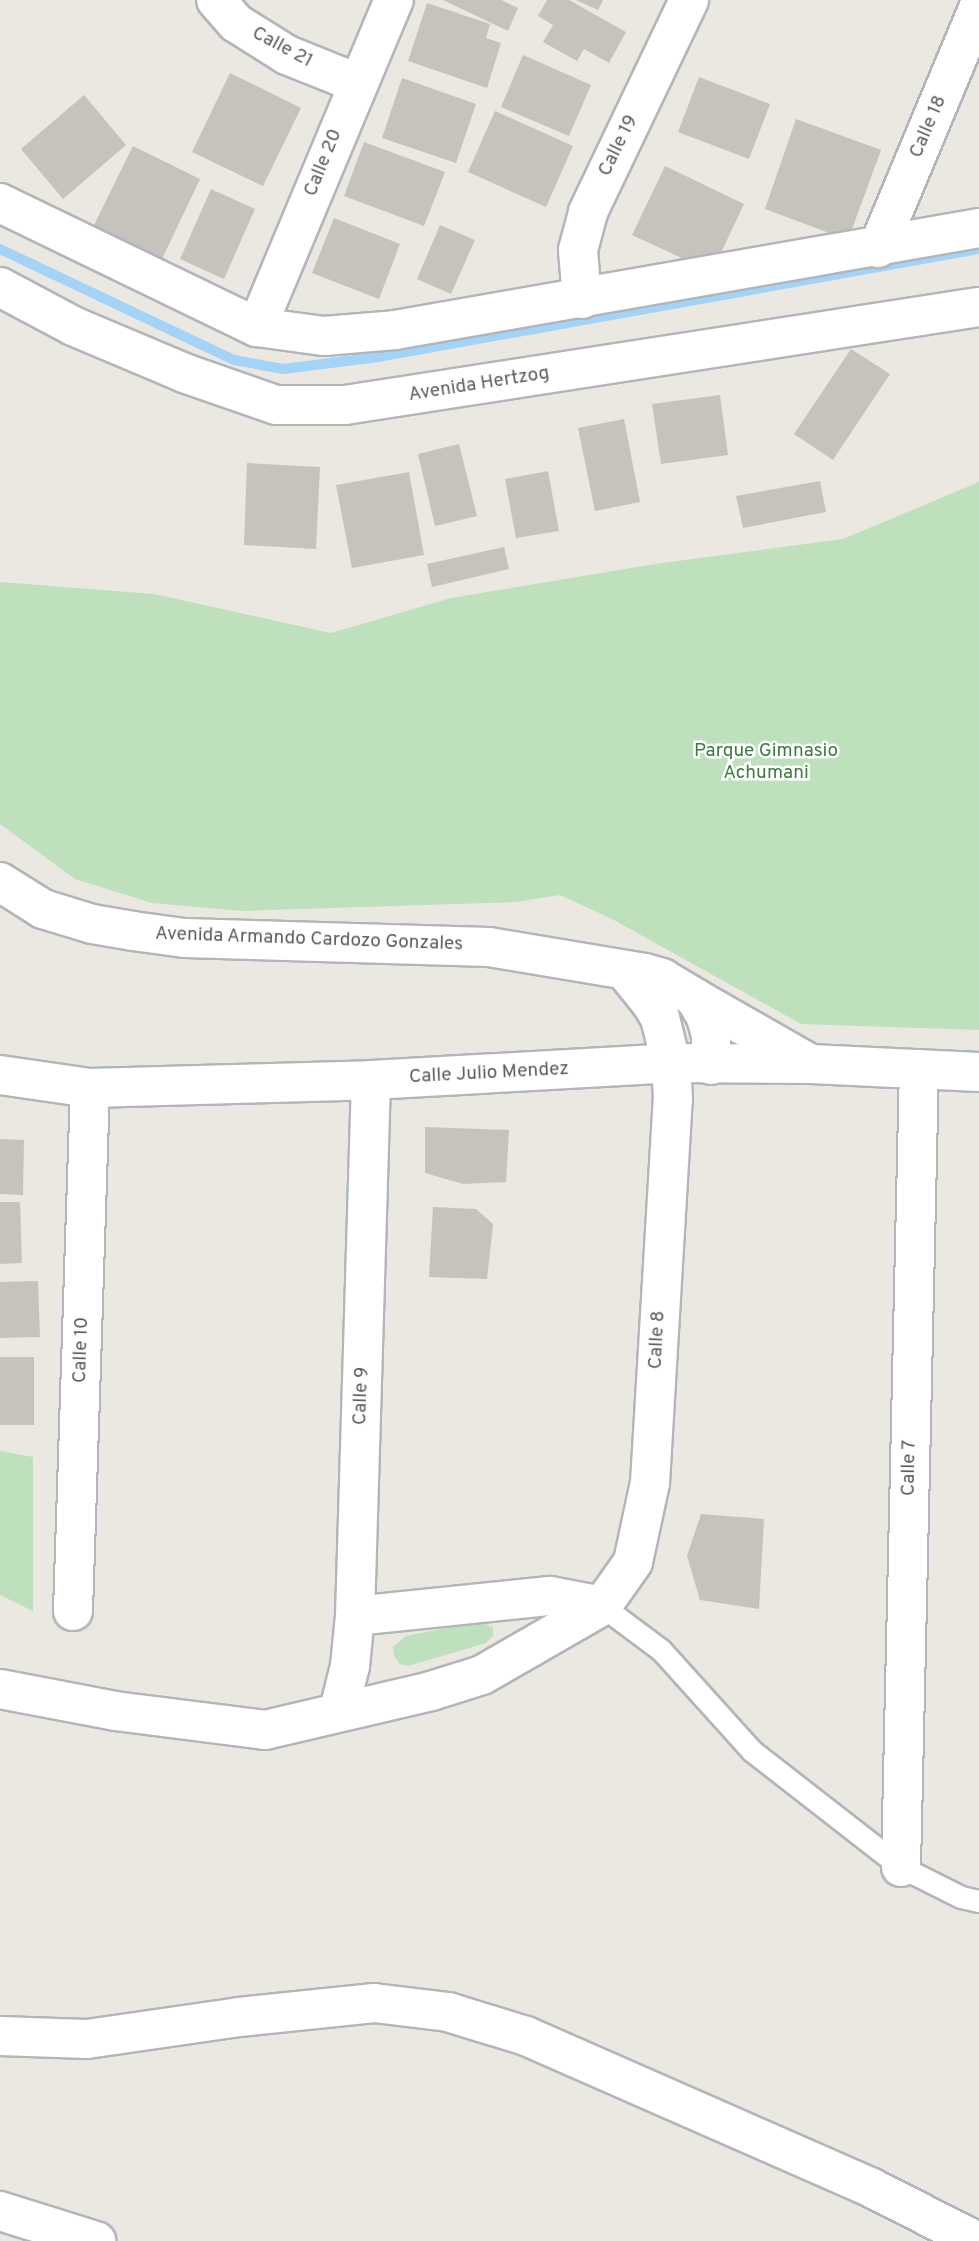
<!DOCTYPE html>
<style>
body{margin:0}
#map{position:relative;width:979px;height:2241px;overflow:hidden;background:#eae8e0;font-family:Overpass,sans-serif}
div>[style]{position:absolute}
.green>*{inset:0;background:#bee0bd}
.stream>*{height:10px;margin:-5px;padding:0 5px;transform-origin:5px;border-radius:5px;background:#a3d3f7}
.building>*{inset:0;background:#c6c2bc}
.roads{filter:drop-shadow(2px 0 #b2b5b9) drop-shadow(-2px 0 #b2b5b9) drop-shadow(0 2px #b2b5b9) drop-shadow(0 -2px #b2b5b9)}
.lane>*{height:21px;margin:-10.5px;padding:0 10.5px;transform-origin:10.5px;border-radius:10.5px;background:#fff}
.street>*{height:38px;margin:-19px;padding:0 19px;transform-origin:19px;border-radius:19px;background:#fff}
span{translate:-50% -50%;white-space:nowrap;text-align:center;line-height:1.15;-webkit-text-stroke:5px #fff;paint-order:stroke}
.street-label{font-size:19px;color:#585c5f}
.park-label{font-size:19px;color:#3a7d3c}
</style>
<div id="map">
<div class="green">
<div style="clip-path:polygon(979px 482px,979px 1030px,801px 1024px,612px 919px,560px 895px,516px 902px,242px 911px,152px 903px,75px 879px,0 824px,0 582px,154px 594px,331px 633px,451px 598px,655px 564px,843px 539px)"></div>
<div style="clip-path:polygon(0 1451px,33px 1457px,33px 1611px,0 1595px)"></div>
<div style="clip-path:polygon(482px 1621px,493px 1628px,493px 1636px,486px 1643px,408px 1666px,400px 1664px,394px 1656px,393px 1647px,406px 1636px)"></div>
</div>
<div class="stream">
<div style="left:0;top:249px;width:259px;rotate:25.4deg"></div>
<div style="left:234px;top:360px;width:50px;rotate:10.4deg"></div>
<div style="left:283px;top:369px;width:96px;rotate:-7.2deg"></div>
<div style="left:378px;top:357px;width:611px;rotate:-10.19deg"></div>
</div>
<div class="building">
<div style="clip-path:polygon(443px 0,501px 0,518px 8px,508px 31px)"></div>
<div style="clip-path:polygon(547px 0,569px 0,626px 32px,609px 63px,584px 49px,577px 61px,543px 42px,553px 25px,538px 16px)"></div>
<div style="clip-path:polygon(576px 0,603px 0,598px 10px)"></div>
<div style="clip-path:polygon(427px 3px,490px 24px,486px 38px,501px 43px,487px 88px,408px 61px)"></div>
<div style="clip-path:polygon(523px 55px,591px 85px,569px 136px,501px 107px)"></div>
<div style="clip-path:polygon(230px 73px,301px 108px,263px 186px,192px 152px)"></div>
<div style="clip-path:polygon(699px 77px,770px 104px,749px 159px,678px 132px)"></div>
<div style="clip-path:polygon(402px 78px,476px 104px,456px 163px,382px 138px)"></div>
<div style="clip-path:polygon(84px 95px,126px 145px,63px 199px,21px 149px)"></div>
<div style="clip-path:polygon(495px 111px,573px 146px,546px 207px,468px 172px)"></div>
<div style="clip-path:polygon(796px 119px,881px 150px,848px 240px,765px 209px)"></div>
<div style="clip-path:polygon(364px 142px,445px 172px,424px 226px,344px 196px)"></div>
<div style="clip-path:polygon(133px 146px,200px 179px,162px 259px,94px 225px)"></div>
<div style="clip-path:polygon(665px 166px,744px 204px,712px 272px,632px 235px)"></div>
<div style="clip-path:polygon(211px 189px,255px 209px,224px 279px,180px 259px)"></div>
<div style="clip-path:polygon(334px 218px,400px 244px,379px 299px,312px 273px)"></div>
<div style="clip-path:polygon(440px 225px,475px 240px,451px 294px,417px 279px)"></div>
<div style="clip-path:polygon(851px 349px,890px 374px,833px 460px,794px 434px)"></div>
<div style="clip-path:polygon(720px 395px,728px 455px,661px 464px,652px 404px)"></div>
<div style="clip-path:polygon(624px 419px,640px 502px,595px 511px,578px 428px)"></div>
<div style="clip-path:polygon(459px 444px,477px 516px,435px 526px,418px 454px)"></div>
<div style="clip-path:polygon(247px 463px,320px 467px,316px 549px,244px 545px)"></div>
<div style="clip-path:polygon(548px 471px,559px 531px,516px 538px,505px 479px)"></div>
<div style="clip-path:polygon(409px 472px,424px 555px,352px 568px,336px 485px)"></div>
<div style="clip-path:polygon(820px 481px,826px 512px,743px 528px,736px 496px)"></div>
<div style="clip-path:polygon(504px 547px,509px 569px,432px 587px,427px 564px)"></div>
<div style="clip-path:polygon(425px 1127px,509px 1130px,506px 1182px,463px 1184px,425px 1173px)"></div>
<div style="clip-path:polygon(0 1139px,24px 1140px,23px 1195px,0 1194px)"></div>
<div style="clip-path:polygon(0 1202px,20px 1202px,22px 1263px,0 1264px)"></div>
<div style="clip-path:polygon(433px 1207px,476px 1209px,493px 1224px,487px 1279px,429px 1277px)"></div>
<div style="clip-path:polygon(38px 1281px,40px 1337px,0 1338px,0 1282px)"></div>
<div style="clip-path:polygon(0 1357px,34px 1357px,34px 1425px,0 1425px)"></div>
<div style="clip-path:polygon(701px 1514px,764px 1519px,759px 1609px,700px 1600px,687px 1556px)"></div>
</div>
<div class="roads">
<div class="lane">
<div style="left:602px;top:1606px;width:74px;rotate:36.7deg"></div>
<div style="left:661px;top:1650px;width:136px;rotate:48deg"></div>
<div style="left:752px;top:1751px;width:189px;rotate:37.9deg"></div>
<div style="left:901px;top:1867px;width:67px;rotate:26.6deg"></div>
<div style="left:961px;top:1897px;width:18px;rotate:13deg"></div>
</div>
<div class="street">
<div style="left:216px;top:0;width:30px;rotate:49deg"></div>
<div style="left:236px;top:23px;width:60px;rotate:32.1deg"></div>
<div style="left:287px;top:55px;width:75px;rotate:21.8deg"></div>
<div style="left:0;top:203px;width:285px;rotate:25.8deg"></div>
<div style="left:257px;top:327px;width:68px;rotate:7.7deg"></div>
<div style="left:324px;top:336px;width:71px;rotate:-4.8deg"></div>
<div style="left:395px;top:330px;width:593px;rotate:-9.91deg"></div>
<div style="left:878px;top:248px;width:262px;rotate:-67.3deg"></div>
<div style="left:0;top:287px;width:83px;rotate:28.1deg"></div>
<div style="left:73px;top:326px;width:121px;rotate:22.9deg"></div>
<div style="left:184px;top:373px;width:97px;rotate:19.2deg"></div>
<div style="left:276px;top:405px;width:69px"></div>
<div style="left:345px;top:405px;width:642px;rotate:-8.79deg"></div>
<div style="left:582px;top:299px;width:49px;rotate:-94.7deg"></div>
<div style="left:578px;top:250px;width:39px;rotate:-75deg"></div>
<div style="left:588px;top:212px;width:235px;rotate:-64.5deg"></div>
<div style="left:257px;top:327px;width:355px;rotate:-67.3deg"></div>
<div style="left:0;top:882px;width:51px;rotate:32.1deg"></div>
<div style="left:43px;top:909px;width:51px;rotate:17deg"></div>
<div style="left:92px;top:924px;width:42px;rotate:9.7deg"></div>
<div style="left:133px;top:931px;width:52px;rotate:7.7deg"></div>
<div style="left:185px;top:938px;width:304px;rotate:1.7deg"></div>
<div style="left:489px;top:947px;width:158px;rotate:9.5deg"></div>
<div style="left:645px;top:973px;width:18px;rotate:16deg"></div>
<div style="left:662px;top:978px;width:39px;rotate:31deg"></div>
<div style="left:695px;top:998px;width:22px;rotate:60deg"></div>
<div style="left:706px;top:1017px;width:20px;rotate:75deg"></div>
<div style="left:711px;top:1036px;width:29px;rotate:90deg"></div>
<div style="left:695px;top:998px;width:131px;rotate:29.7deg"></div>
<div style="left:0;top:1075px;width:91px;rotate:8.2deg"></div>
<div style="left:90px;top:1088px;width:281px;rotate:-1.6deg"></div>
<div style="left:371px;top:1080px;width:300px;rotate:-3.2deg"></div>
<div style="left:671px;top:1063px;width:140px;rotate:0.4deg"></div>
<div style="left:811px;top:1064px;width:168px;rotate:2.7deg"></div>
<div style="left:73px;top:1611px;width:523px;rotate:-88.14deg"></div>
<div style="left:355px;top:1616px;width:196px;rotate:-5.9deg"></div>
<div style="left:550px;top:1596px;width:53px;rotate:10.9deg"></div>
<div style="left:0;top:1689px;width:117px;rotate:10.8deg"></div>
<div style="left:115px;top:1711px;width:151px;rotate:7.2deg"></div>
<div style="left:265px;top:1730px;width:171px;rotate:-13.2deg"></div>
<div style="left:431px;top:1691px;width:53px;rotate:-17.4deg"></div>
<div style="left:482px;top:1675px;width:138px;rotate:-29.9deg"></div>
<div style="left:602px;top:1606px;width:54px;rotate:-54.8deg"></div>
<div style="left:633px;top:1562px;width:81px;rotate:-77.9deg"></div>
<div style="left:650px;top:1483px;width:385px;rotate:-86.6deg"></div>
<div style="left:673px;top:1099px;width:36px;rotate:-93deg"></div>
<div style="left:671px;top:1063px;width:46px;rotate:-103.7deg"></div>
<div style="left:660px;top:1018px;width:17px;rotate:-121deg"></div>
<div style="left:651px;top:1003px;width:40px;rotate:-129deg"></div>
<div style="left:339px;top:1710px;width:45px;rotate:-76deg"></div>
<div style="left:350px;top:1666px;width:50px;rotate:-84.3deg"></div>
<div style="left:355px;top:1616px;width:536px;rotate:-88.29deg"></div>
<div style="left:901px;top:1867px;width:798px;rotate:-88.71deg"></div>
<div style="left:0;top:2036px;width:87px;rotate:2deg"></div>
<div style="left:87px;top:2039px;width:154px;rotate:-8.2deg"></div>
<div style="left:239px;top:2017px;width:136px;rotate:-5.9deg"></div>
<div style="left:374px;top:2003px;width:75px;rotate:6.9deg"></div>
<div style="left:448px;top:2012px;width:82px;rotate:17.1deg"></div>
<div style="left:526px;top:2036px;width:378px;rotate:23.7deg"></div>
<div style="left:872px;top:2188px;width:117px;rotate:27deg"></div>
<div style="left:0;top:2211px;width:101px;rotate:17.4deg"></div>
</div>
</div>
<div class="street-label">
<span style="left:282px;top:48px;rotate:28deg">Calle 21</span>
<span style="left:929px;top:127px;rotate:-67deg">Calle 18</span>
<span style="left:619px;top:146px;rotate:-64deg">Calle 19</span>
<span style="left:324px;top:163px;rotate:-68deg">Calle 20</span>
<span style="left:479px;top:385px;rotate:-9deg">Avenida Hertzog</span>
<span style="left:309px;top:940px;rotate:2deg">Avenida Armando Cardozo Gonzales</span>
<span style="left:489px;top:1074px;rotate:-3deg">Calle Julio Mendez</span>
<span style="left:658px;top:1340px;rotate:-87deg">Calle 8</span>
<span style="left:82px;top:1350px;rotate:-88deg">Calle 10</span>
<span style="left:362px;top:1396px;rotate:-88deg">Calle 9</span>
<span style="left:910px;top:1468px;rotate:-89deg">Calle 7</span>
</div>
<div class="park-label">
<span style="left:766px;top:763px">Parque Gimnasio<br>Achumani</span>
</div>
</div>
